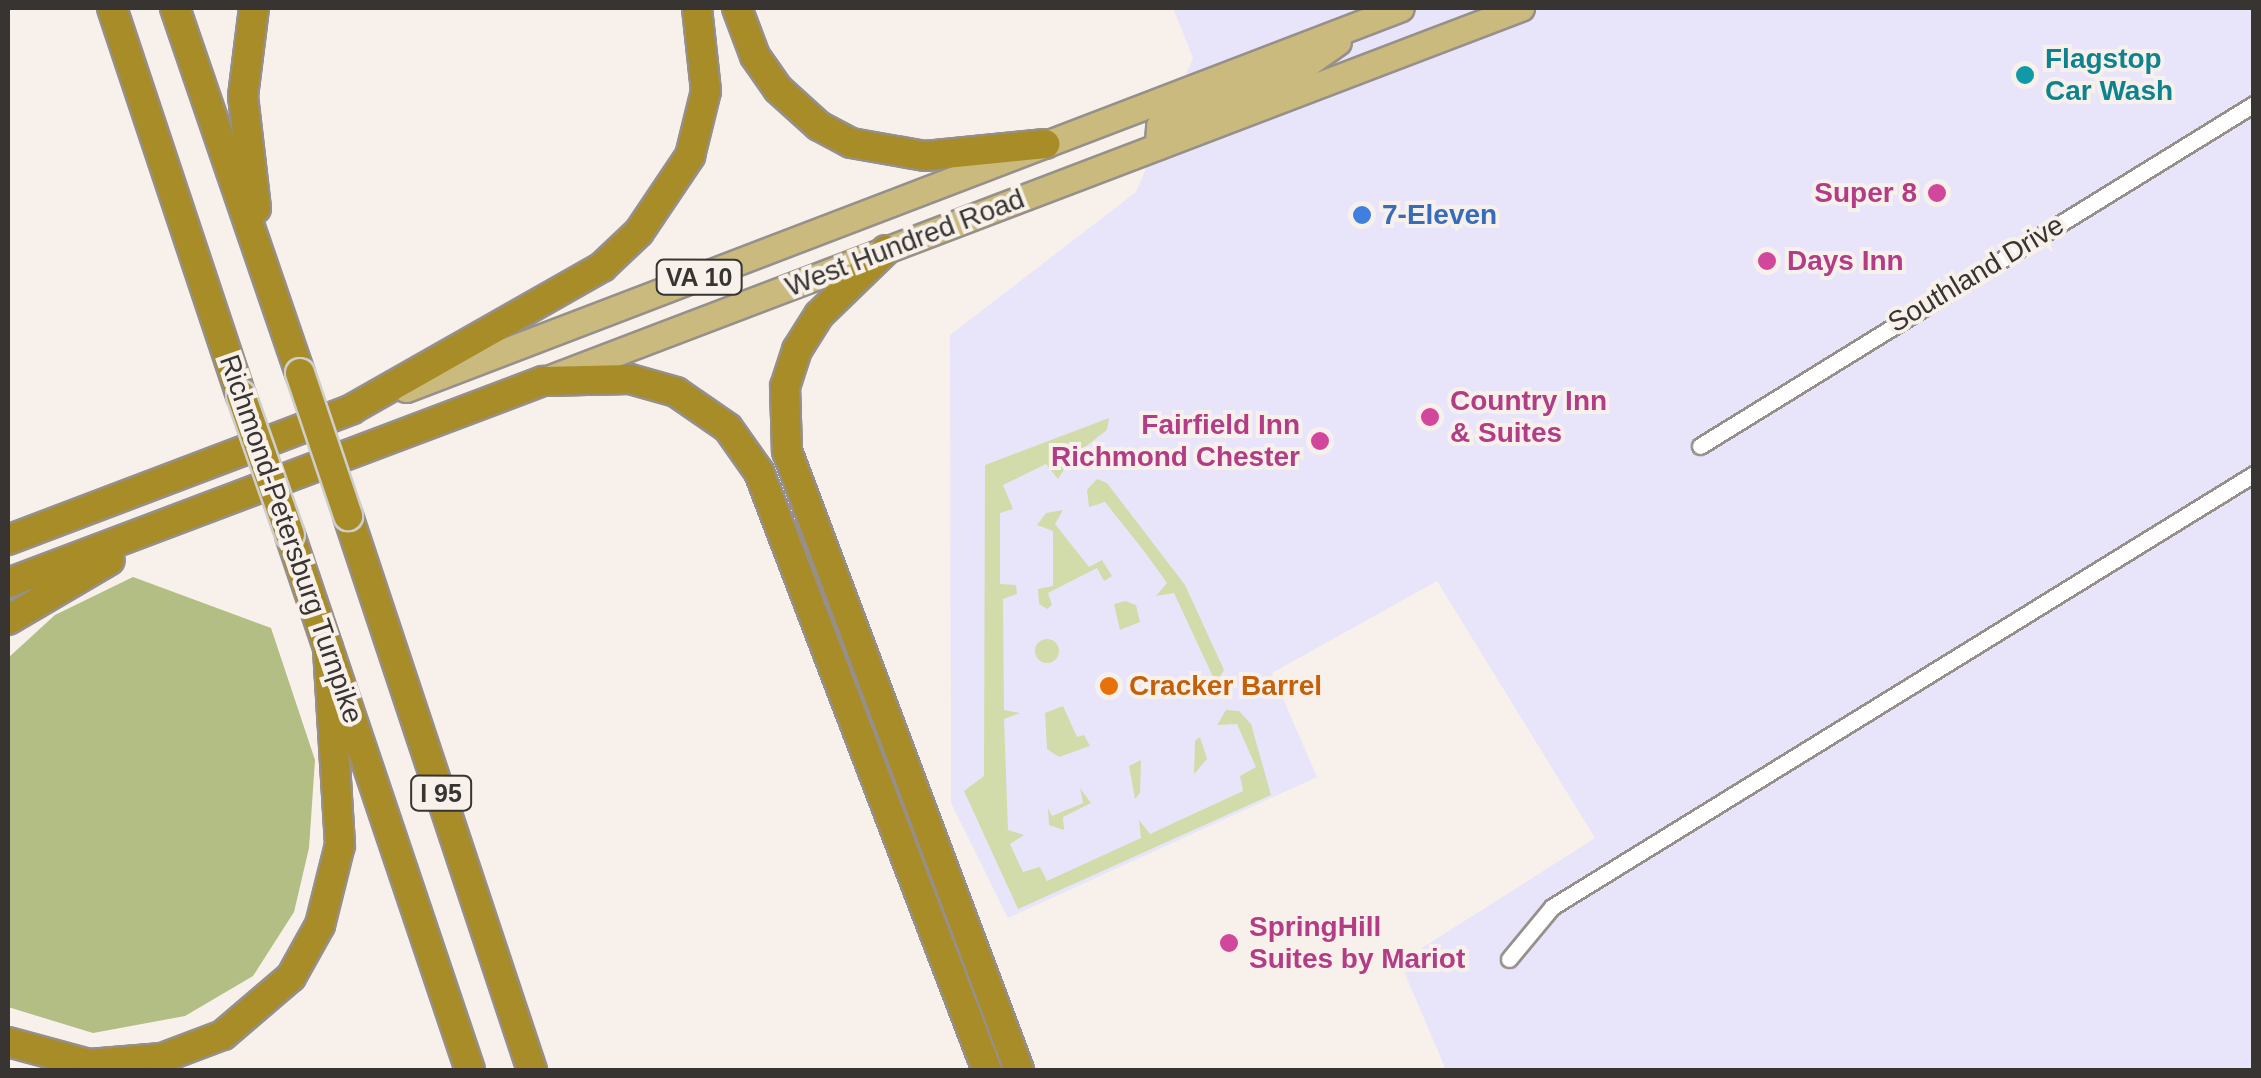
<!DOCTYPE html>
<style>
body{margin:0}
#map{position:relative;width:2261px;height:1078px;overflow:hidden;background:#f8f0ea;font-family:Helvetica,sans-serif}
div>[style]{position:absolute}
.commercial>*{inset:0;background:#e8e5fb}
.green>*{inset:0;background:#d1dcaa}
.round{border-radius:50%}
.forest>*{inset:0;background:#b2be83}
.roads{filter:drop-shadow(2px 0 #97908a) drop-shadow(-2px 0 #97908a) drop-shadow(0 2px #97908a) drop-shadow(0 -2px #97908a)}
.street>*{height:15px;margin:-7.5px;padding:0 7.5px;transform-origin:7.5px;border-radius:7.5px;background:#fff}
.primary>*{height:25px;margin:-12.5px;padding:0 12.5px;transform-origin:12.5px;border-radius:12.5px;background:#caba7d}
.highway>*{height:28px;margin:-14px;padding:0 14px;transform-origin:14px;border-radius:14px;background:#a78c27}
.bridges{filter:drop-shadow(2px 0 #cfcece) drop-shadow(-2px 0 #cfcece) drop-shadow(0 2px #cfcece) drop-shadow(0 -2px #cfcece)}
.highway-bridge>*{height:28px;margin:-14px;padding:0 14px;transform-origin:14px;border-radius:14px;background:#a78c27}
.dots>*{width:28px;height:28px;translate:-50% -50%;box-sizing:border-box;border:5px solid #f8f0ea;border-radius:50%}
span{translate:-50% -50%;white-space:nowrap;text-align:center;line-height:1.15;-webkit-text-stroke:8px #f8f0ea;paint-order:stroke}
.shield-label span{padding:2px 8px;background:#f8f0ea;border:2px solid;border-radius:8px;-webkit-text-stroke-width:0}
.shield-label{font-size:25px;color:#373432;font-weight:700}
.culture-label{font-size:28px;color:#0d838f;font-weight:700}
.left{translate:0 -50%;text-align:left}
.hotel-label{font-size:28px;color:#b23c85;font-weight:700}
.right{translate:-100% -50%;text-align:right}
.shop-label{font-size:28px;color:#366cbe;font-weight:700}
.street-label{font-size:28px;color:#373432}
.food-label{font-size:28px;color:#c56008;font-weight:700}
.frame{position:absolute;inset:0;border:10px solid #373432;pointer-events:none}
</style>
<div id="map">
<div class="commercial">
<div style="clip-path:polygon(1173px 8px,2253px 8px,2253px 1070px,1446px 1070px,1400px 962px,1595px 838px,1437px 581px,1272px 673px,1317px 777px,1008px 918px,951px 803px,950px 335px,1136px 192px,1193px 58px)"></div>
</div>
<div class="green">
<div style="clip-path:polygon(1109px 418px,1107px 430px,1072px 457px,1058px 479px,1046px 464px,1003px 485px,1013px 509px,1000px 513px,1000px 584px,1016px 585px,1017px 594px,1003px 599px,1004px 710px,1020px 713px,1004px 719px,1008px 830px,1024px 835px,1010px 844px,1023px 872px,1040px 867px,1047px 881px,1141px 838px,1139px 820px,1150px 834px,1243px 791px,1240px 776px,1256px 767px,1237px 724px,1217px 725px,1226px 710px,1239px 711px,1251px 724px,1271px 795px,1018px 909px,964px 791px,984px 776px,985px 465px)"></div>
<div style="clip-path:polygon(1097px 479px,1107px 483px,1185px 585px,1224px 670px,1211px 692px,1202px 687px,1214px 679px,1174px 593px,1156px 596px,1167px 583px,1144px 551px,1105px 502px,1089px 507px,1087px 490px)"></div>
<div style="clip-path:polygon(1063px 510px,1055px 524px,1089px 567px,1102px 560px,1112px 576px,1104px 581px,1097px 568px,1048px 593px,1052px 605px,1047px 609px,1039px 604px,1038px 589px,1053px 586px,1053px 531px,1037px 525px,1046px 513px)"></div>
<div style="clip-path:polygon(1125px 601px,1136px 605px,1140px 622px,1120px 630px,1114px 604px)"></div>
<div class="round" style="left:1035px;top:639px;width:24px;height:24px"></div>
<div style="clip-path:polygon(1063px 706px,1077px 737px,1084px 735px,1090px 746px,1059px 757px,1047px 749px,1045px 713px)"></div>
<div style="clip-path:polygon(1200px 737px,1207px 759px,1194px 774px,1195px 741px)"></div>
<div style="clip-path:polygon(1141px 760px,1140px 793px,1135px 799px,1129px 766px)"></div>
<div style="clip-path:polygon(1080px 788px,1091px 803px,1063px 817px,1064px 830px,1049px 825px,1048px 808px,1052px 816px,1083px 803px)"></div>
</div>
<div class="forest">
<div style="clip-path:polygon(133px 577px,271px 628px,315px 760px,309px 848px,294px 912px,253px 976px,185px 1016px,93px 1033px,8px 1007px,8px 658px,55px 615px)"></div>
</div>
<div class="roads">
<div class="street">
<div style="left:1700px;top:446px;width:651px;rotate:-31.69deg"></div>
<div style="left:1509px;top:959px;width:67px;rotate:-50.4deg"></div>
<div style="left:1552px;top:907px;width:825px;rotate:-31.67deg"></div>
</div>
<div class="primary">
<div style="left:1158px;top:146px;width:20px;rotate:-87deg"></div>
<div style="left:1159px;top:126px;width:12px;rotate:-35deg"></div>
<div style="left:1169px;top:119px;width:142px;rotate:-21.1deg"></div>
<div style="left:1301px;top:68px;width:45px;rotate:-35.1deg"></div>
<div style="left:553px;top:377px;width:1036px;rotate:-20.87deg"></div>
<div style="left:406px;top:389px;width:1065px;rotate:-20.95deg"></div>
</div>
<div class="highway">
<div style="left:112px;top:8px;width:408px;rotate:71.6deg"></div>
<div style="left:175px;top:8px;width:386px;rotate:71.1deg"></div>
<div style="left:254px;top:8px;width:89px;rotate:97.1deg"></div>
<div style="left:243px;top:96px;width:113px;rotate:83.4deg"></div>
<div style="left:737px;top:8px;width:51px;rotate:69.4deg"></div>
<div style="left:755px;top:56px;width:40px;rotate:55.1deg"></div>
<div style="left:778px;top:89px;width:55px;rotate:42.1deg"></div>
<div style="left:819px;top:126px;width:36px;rotate:28deg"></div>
<div style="left:851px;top:143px;width:75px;rotate:10deg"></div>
<div style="left:925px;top:156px;width:121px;rotate:-5.7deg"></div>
<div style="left:886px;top:250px;width:93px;rotate:135.9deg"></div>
<div style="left:819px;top:315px;width:41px;rotate:122.2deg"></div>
<div style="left:797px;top:350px;width:39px;rotate:108deg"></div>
<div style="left:785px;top:387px;width:64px;rotate:88.2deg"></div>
<div style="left:787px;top:451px;width:661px;rotate:69.45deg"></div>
<div style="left:348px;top:516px;width:584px;rotate:71.63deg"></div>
<div style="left:290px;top:535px;width:564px;rotate:71.4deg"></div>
<div style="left:8px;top:540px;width:368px;rotate:-20.8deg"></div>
<div style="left:352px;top:409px;width:288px;rotate:-29.6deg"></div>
<div style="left:602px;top:267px;width:51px;rotate:-43.4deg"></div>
<div style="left:639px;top:232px;width:92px;rotate:-56.1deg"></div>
<div style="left:690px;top:156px;width:67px;rotate:-76.2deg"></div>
<div style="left:706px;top:91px;width:83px;rotate:-96.2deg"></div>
<div style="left:8px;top:583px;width:572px;rotate:-20.69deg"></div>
<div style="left:543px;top:381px;width:87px;rotate:-1.3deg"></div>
<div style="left:630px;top:379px;width:48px;rotate:15.8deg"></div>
<div style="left:676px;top:392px;width:63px;rotate:34.7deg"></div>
<div style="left:728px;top:428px;width:54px;rotate:54.8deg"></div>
<div style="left:759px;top:472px;width:640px;rotate:69.13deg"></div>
<div style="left:8px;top:620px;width:118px;rotate:-30.5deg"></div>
<div style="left:8px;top:1042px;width:84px;rotate:15.2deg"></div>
<div style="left:89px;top:1064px;width:73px;rotate:-4.7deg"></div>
<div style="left:162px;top:1058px;width:65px;rotate:-20.7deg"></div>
<div style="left:223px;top:1035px;width:89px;rotate:-40.5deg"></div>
<div style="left:291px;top:977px;width:60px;rotate:-60.9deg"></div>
<div style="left:320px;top:925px;width:82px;rotate:-76deg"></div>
<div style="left:340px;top:845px;width:197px;rotate:-93.5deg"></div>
</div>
</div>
<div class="bridges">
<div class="highway-bridge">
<div style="left:300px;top:373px;width:151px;rotate:71.4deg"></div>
<div style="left:241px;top:395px;width:148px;rotate:70.7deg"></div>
</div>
</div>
<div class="dots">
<div style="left:2025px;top:75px;background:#0f9aa8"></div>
<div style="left:1937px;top:193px;background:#d1479c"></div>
<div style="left:1362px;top:215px;background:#3f7fe0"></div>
<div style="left:1767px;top:261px;background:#d1479c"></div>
<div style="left:1430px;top:417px;background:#d1479c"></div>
<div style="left:1320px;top:441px;background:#d1479c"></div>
<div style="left:1109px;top:686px;background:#e8710a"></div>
<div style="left:1229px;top:943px;background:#d1479c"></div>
</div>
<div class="shield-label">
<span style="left:699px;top:277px">VA 10</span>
<span style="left:441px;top:793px">I 95</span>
</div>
<div class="culture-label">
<span class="left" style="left:2045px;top:75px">Flagstop<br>Car Wash</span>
</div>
<div class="hotel-label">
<span class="right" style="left:1917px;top:193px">Super 8</span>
<span class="left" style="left:1787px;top:261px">Days Inn</span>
<span class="left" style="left:1450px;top:417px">Country Inn<br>&amp; Suites</span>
<span class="right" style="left:1300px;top:441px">Fairfield Inn<br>Richmond Chester</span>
<span class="left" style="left:1249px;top:943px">SpringHill<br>Suites by Mariot</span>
</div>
<div class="shop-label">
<span class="left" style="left:1382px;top:215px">7-Eleven</span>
</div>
<div class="street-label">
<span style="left:905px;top:243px;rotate:-21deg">West Hundred Road</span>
<span style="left:1976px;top:274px;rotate:-31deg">Southland Drive</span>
<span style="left:291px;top:539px;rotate:71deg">Richmond-Petersburg Turnpike</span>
</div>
<div class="food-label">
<span class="left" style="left:1129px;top:686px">Cracker Barrel</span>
</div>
<div class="frame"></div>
</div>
